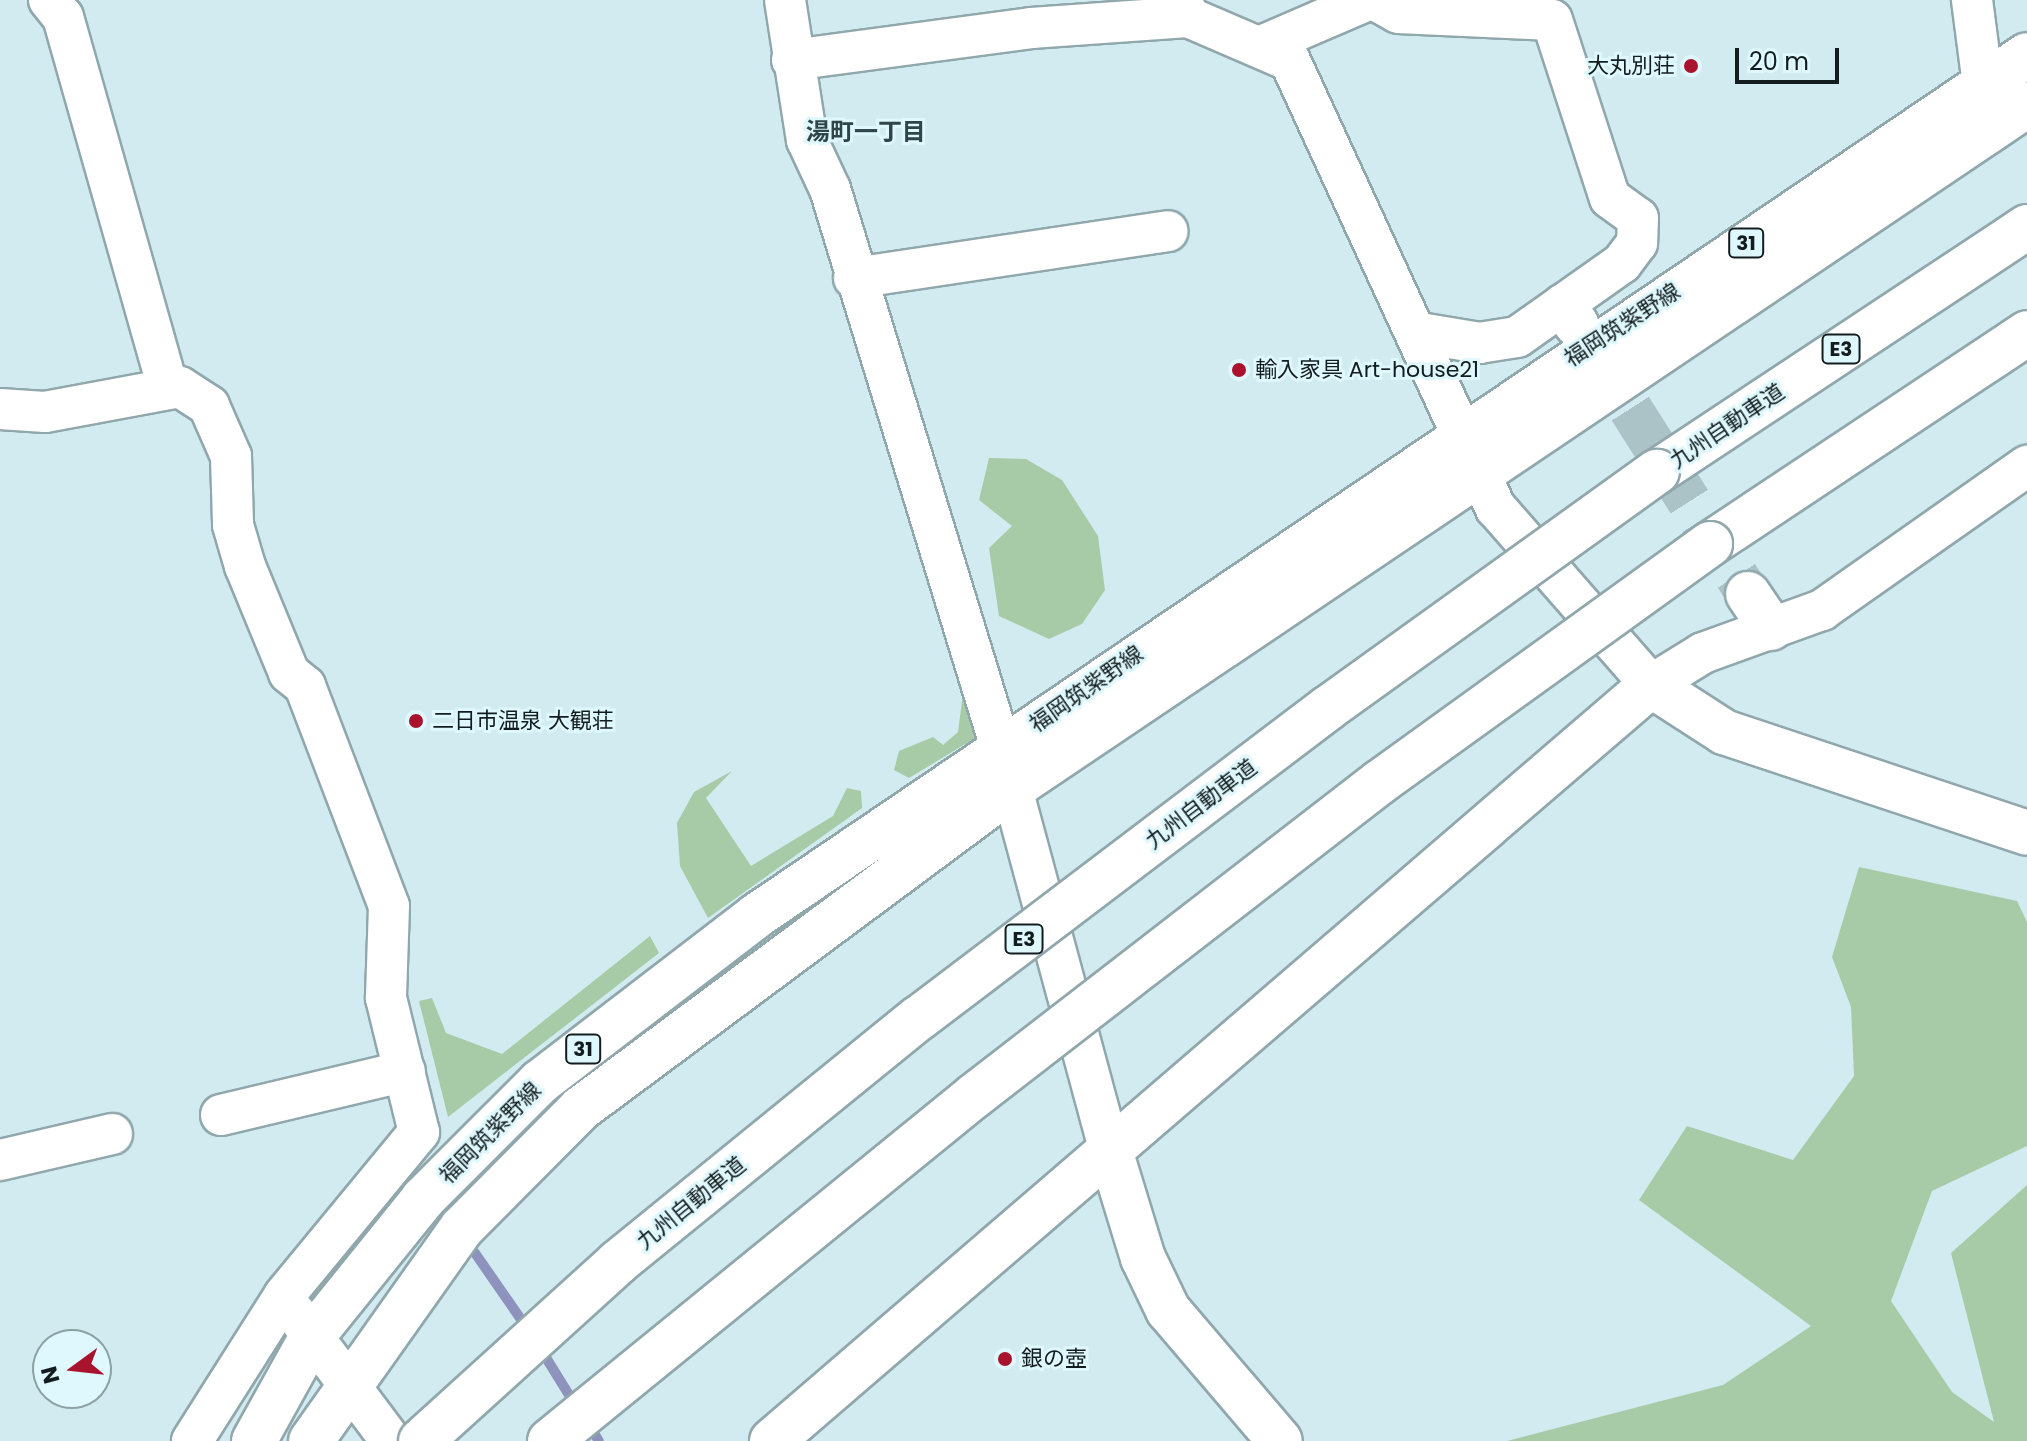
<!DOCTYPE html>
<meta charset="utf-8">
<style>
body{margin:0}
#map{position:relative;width:2027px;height:1441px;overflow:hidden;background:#d1ebf0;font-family:Poppins,"Noto Sans JP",sans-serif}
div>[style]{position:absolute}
.green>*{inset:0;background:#a8cba7}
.stream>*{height:10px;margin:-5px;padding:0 5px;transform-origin:5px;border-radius:5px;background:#8e93be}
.secondary-tunnel>*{height:44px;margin-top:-22px;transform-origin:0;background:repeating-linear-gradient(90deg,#abc2c6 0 44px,transparent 0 66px)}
.roads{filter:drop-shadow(2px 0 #90a7ac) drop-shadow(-2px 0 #90a7ac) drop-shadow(0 2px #90a7ac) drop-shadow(0 -2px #90a7ac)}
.street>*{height:40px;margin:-20px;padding:0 20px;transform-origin:20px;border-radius:20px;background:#fff}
.secondary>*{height:44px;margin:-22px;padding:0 22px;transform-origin:22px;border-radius:22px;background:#fff}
.primary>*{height:44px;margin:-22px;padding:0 22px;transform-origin:22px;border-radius:22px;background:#fff}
.highway>*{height:44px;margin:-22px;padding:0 22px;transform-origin:22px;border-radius:22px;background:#fff}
.bridges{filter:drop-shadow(2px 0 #90a7ac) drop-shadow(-2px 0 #90a7ac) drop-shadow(0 2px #90a7ac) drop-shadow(0 -2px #90a7ac)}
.highway-bridge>*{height:44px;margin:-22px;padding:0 22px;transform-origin:22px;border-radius:22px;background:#fff}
.dots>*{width:22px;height:22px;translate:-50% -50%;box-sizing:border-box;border:4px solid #def8fd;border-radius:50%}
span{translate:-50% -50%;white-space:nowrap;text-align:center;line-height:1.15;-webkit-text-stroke:6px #def8fd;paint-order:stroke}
.shield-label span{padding:2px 6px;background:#def8fd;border:2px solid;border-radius:6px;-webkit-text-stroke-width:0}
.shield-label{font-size:20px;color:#131c1e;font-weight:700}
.poi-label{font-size:22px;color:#131c1e}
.right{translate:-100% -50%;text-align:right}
.left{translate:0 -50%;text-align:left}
.street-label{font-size:22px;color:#131c1e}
.neighbourhood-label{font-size:24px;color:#30454a;font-weight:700}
.north{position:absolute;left:32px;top:1329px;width:80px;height:80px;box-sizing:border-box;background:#def8fd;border:2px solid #8da0a4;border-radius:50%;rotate:255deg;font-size:22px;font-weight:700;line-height:32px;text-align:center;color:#131c1e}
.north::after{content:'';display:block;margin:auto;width:28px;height:36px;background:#aa132d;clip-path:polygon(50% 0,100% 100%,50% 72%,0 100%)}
.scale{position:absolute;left:1735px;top:48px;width:104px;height:36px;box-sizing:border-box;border:4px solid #131c1e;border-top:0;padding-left:10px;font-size:24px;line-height:28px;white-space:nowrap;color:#131c1e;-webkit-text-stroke:6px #def8fd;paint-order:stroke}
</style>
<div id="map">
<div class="green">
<div style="clip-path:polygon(989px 458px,1026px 459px,1062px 480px,1098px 536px,1105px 590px,1082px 624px,1049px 639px,999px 616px,989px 548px,1012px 526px,979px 500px)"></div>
<div style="clip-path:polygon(964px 686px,980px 735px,909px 778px,894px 770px,899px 751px,933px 737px,943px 745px,958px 732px)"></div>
<div style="clip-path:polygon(732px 771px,706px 798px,751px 866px,833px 816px,847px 788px,861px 791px,862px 808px,708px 918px,680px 866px,677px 823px,694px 792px)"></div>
<div style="clip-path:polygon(1859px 867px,2017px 901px,2027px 922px,2027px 1146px,1932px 1191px,1891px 1301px,1952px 1392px,1994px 1422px,1951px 1253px,2027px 1185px,2027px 1441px,1507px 1441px,1723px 1385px,1811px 1326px,1639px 1200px,1687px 1126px,1793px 1160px,1854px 1076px,1851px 1007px,1832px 957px)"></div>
<div style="clip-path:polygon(650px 936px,659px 953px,448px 1117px,419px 1001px,432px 998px,446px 1033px,502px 1054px)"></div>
</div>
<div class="stream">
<div style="left:475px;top:1253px;width:95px;rotate:55.3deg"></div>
<div style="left:540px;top:1348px;width:68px;rotate:58.2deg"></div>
<div style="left:587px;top:1422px;width:22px;rotate:58deg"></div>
</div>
<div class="secondary-tunnel">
<div style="left:1595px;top:353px;width:285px;rotate:57.6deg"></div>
</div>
<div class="roads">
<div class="street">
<div style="left:49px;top:0;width:22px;rotate:51deg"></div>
<div style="left:63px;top:17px;width:386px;rotate:74.2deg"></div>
<div style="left:785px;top:0;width:142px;rotate:81.1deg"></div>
<div style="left:807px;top:140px;width:54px;rotate:64.9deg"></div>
<div style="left:830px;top:189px;width:585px;rotate:72.99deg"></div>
<div style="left:1001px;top:748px;width:413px;rotate:74.9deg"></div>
<div style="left:1182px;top:0;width:18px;rotate:71deg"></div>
<div style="left:1188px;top:17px;width:111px;rotate:23.3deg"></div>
<div style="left:1290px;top:61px;width:492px;rotate:65.3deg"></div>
<div style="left:1496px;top:508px;width:235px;rotate:48.8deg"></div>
<div style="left:1651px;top:685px;width:61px;rotate:-31.6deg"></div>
<div style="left:1703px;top:653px;width:127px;rotate:-19.9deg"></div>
<div style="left:1822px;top:610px;width:251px;rotate:-35.1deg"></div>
<div style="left:1375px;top:0;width:26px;rotate:29deg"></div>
<div style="left:1398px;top:13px;width:154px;rotate:2.6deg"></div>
<div style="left:1552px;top:20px;width:187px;rotate:72deg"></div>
<div style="left:1610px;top:198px;width:34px;rotate:36deg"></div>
<div style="left:1638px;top:218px;width:25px;rotate:92deg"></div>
<div style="left:1637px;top:243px;width:25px;rotate:127deg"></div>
<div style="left:1622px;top:263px;width:128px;rotate:144.8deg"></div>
<div style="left:1517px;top:337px;width:37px;rotate:171deg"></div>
<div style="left:1480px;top:343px;width:61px;rotate:-170.5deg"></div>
<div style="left:1972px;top:0;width:86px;rotate:82.6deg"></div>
<div style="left:1259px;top:47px;width:119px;rotate:-23.3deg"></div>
<div style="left:792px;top:60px;width:241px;rotate:-7.6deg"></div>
<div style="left:1031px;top:28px;width:157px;rotate:-4deg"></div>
<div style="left:854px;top:278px;width:317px;rotate:-8.5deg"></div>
<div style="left:0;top:409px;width:45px;rotate:3.8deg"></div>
<div style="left:45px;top:412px;width:137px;rotate:-10.5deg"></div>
<div style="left:180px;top:387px;width:35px;rotate:33deg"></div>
<div style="left:209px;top:406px;width:55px;rotate:66.3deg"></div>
<div style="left:231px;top:456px;width:69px;rotate:88.3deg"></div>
<div style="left:233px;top:525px;width:43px;rotate:73.7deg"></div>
<div style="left:245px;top:566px;width:116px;rotate:67.6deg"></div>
<div style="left:289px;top:673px;width:21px;rotate:39deg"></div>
<div style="left:305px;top:686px;width:235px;rotate:69.1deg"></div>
<div style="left:389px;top:906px;width:92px;rotate:91.9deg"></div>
<div style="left:386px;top:998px;width:138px;rotate:76.2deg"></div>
<div style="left:419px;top:1132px;width:212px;rotate:129.5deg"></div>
<div style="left:284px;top:1296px;width:172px;rotate:122.4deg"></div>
<div style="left:221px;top:1115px;width:189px;rotate:-13.4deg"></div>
<div style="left:0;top:1160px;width:115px;rotate:-13.1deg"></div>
<div style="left:295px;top:1313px;width:160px;rotate:53.1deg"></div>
</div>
<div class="secondary">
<div style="left:1564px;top:306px;width:22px;rotate:56deg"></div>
<div style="left:1748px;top:594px;width:41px;rotate:55.9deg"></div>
<div style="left:1109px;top:1147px;width:116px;rotate:73deg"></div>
<div style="left:1143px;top:1258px;width:58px;rotate:64.3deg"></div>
<div style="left:1168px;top:1310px;width:172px;rotate:49.5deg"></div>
<div style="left:772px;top:1441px;width:1159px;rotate:-40.7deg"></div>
<div style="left:1651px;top:685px;width:87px;rotate:32.8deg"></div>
<div style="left:1724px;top:732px;width:319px;rotate:18.4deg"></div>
</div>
<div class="primary">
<div style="left:254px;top:1441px;width:118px;rotate:-61deg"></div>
<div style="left:311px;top:1338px;width:179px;rotate:-51.1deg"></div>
<div style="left:423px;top:1199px;width:165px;rotate:-45deg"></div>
<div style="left:540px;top:1082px;width:272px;rotate:-37.5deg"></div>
<div style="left:756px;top:916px;width:1535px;rotate:-34.11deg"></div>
<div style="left:311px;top:1441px;width:261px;rotate:-54.7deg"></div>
<div style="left:462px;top:1228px;width:168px;rotate:-45.2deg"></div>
<div style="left:580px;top:1109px;width:537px;rotate:-36.59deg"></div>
<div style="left:1011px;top:789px;width:1225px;rotate:-33.95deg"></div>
</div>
<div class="highway">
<div style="left:1657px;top:472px;width:444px;rotate:-33.5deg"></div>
<div style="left:1710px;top:544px;width:381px;rotate:-33.6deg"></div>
</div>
</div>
<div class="bridges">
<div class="highway-bridge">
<div style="left:421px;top:1441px;width:265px;rotate:-42.2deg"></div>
<div style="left:617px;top:1263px;width:389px;rotate:-39.1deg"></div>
<div style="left:919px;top:1018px;width:513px;rotate:-37.16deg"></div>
<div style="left:1328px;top:708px;width:405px;rotate:-35.7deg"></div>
<div style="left:550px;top:1441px;width:547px;rotate:-39.13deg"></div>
<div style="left:974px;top:1096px;width:513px;rotate:-37.72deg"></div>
<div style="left:1380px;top:782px;width:407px;rotate:-35.8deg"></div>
</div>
</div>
<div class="dots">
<div style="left:1691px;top:66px;background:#aa132d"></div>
<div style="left:1239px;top:370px;background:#aa132d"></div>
<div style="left:416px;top:721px;background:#aa132d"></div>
<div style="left:1005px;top:1359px;background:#aa132d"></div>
</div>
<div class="shield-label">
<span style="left:1746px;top:243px">31</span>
<span style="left:1841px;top:349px">E3</span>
<span style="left:1024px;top:939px">E3</span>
<span style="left:583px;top:1049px">31</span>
</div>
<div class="poi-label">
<span class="right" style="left:1675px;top:66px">大丸別荘</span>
<span class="left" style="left:1255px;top:370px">輸入家具 Art-house21</span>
<span class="left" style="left:432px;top:721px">二日市温泉 大観荘</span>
<span class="left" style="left:1021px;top:1359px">銀の壺</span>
</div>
<div class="street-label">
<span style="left:1622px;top:325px;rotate:-33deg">福岡筑紫野線</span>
<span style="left:1727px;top:426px;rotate:-34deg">九州自動車道</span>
<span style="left:1086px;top:689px;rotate:-35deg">福岡筑紫野線</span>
<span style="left:1201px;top:804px;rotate:-37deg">九州自動車道</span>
<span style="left:490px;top:1133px;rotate:-45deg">福岡筑紫野線</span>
<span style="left:691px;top:1203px;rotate:-39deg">九州自動車道</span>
</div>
<div class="neighbourhood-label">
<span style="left:866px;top:132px">湯町一丁目</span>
</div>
<div class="north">N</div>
<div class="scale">20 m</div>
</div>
